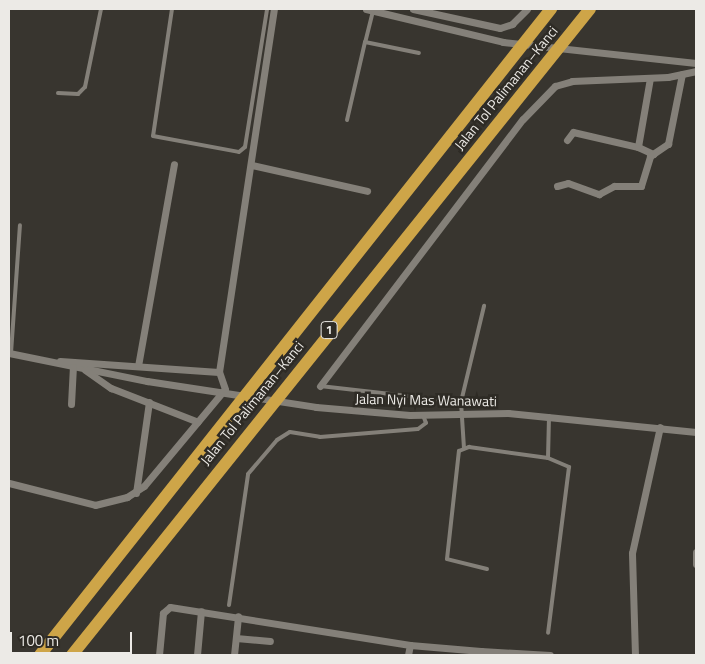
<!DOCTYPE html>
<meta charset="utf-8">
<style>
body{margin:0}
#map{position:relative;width:705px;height:664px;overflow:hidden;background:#38352f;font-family:"Titillium Web",sans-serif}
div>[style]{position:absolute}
.service>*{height:4px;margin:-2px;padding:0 2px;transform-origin:2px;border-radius:2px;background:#848079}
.minor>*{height:7px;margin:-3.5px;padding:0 3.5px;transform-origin:3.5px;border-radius:3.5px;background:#848079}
.motorway>*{height:12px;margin:-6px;padding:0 6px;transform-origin:6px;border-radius:6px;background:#cea548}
span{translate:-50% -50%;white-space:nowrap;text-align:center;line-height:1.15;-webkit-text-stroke:5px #2e2b25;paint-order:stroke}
.shield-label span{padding:1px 4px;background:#2e2b25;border:1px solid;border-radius:4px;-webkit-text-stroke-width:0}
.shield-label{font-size:12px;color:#eceae6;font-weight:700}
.street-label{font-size:14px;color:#eceae6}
.frame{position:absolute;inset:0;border:10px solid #eceae6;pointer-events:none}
.scale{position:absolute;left:10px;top:632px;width:122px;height:22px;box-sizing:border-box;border:2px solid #eceae6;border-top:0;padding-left:6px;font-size:15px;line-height:18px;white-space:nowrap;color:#eceae6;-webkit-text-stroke:4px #2e2b25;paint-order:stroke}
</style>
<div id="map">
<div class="service">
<div style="left:172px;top:9px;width:128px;rotate:98.5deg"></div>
<div style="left:153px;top:136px;width:87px;rotate:10.5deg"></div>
<div style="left:239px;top:152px;width:8px;rotate:-40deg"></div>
<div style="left:245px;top:147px;width:140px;rotate:-80.9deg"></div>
<div style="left:373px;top:11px;width:32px;rotate:104deg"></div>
<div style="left:365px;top:42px;width:55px;rotate:11.5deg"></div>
<div style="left:58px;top:93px;width:20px;rotate:3deg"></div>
<div style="left:78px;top:94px;width:10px;rotate:-45deg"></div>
<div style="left:85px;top:87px;width:80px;rotate:-78.4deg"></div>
<div style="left:347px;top:120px;width:80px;rotate:-77deg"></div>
<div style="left:11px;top:353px;width:128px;rotate:-86deg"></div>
<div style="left:320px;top:386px;width:142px;rotate:6.5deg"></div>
<div style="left:461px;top:402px;width:46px;rotate:86.3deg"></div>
<div style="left:461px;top:402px;width:99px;rotate:-76.5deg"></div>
<div style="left:548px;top:458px;width:23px;rotate:23deg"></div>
<div style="left:569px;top:467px;width:167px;rotate:97.2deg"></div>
<div style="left:487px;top:569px;width:41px;rotate:-166deg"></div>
<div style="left:447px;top:559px;width:109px;rotate:-83.7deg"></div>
<div style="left:459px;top:451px;width:11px;rotate:-22deg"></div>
<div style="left:469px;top:447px;width:80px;rotate:7.9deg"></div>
<div style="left:548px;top:458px;width:42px;rotate:-88.6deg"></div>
<div style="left:229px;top:605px;width:132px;rotate:-81.7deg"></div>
<div style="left:248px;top:474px;width:45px;rotate:-49.5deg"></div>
<div style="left:277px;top:440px;width:15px;rotate:-32deg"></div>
<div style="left:290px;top:432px;width:30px;rotate:9deg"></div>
<div style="left:320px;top:437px;width:98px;rotate:-4.7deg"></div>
<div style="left:418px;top:429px;width:10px;rotate:-37deg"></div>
<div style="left:426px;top:423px;width:9px;rotate:-111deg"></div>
</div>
<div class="minor">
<div style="left:366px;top:9px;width:141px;rotate:13.5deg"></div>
<div style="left:503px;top:42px;width:194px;rotate:6.2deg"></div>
<div style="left:413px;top:9px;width:89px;rotate:12.3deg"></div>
<div style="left:500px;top:28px;width:13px;rotate:-18deg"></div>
<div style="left:512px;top:24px;width:21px;rotate:-45deg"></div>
<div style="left:650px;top:78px;width:70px;rotate:99.9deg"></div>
<div style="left:638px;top:147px;width:17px;rotate:25deg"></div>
<div style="left:567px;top:140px;width:10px;rotate:-53deg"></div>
<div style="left:573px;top:132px;width:67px;rotate:13deg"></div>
<div style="left:252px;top:165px;width:118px;rotate:12.7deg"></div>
<div style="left:557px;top:186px;width:11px;rotate:-15deg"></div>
<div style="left:568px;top:183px;width:33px;rotate:20deg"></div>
<div style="left:599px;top:194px;width:17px;rotate:-28deg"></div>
<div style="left:614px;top:186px;width:27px"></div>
<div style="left:641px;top:186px;width:31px;rotate:-73deg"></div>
<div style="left:650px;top:156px;width:22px;rotate:-34deg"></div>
<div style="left:668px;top:144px;width:71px;rotate:-78.7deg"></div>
<div style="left:9px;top:353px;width:141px;rotate:11.5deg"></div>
<div style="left:147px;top:381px;width:171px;rotate:8.7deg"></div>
<div style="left:316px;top:407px;width:94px;rotate:4.9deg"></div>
<div style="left:410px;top:415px;width:98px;rotate:-1.2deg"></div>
<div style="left:508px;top:413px;width:189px;rotate:5.8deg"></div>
<div style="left:60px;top:361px;width:159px;rotate:4deg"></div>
<div style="left:138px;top:366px;width:205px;rotate:-79.9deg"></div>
<div style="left:85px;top:370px;width:32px;rotate:35deg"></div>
<div style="left:111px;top:388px;width:93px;rotate:21.3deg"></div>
<div style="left:320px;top:386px;width:335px;rotate:-52.8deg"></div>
<div style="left:523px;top:119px;width:46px;rotate:-45.9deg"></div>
<div style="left:555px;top:86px;width:18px;rotate:-16deg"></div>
<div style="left:572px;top:81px;width:96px;rotate:-2.4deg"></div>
<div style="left:668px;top:77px;width:29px;rotate:-12deg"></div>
<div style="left:71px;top:404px;width:37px;rotate:-87deg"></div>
<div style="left:9px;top:483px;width:89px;rotate:14.3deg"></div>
<div style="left:95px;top:505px;width:33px;rotate:-14deg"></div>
<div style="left:127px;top:497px;width:20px;rotate:-33deg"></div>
<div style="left:144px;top:486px;width:126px;rotate:-50.1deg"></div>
<div style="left:225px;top:389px;width:18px;rotate:-109deg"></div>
<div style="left:219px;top:372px;width:367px;rotate:-81.4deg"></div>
<div style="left:136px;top:493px;width:92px;rotate:-81.9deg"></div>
<div style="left:696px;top:552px;width:12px;rotate:90deg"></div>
<div style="left:236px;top:638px;width:34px;rotate:5deg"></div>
<div style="left:159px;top:655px;width:42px;rotate:-84.6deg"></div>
<div style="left:163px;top:613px;width:9px;rotate:-41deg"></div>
<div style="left:170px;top:607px;width:243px;rotate:9deg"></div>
<div style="left:197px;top:655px;width:44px;rotate:-84.8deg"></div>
<div style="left:234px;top:655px;width:39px;rotate:-84deg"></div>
<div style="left:408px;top:655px;width:10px;rotate:-79deg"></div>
<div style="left:410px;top:645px;width:71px;rotate:4.8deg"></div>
<div style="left:480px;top:655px;width:4px;rotate:-76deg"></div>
<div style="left:481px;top:651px;width:69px;rotate:3.3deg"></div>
<div style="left:635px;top:655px;width:102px;rotate:-91.7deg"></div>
<div style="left:632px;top:553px;width:129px;rotate:-77.5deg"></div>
</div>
<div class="motorway">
<div style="left:40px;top:655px;width:824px;rotate:-51.66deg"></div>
<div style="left:72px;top:655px;width:828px;rotate:-51.28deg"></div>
</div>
<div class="shield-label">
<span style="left:329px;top:330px">1</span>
</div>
<div class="street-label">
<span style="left:506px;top:88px;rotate:-51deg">Jalan Tol Palimanan–Kanci</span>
<span style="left:426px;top:400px;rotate:1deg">Jalan Nyi Mas Wanawati</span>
<span style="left:252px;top:403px;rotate:-51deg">Jalan Tol Palimanan–Kanci</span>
</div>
<div class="frame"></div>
<div class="scale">100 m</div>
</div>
